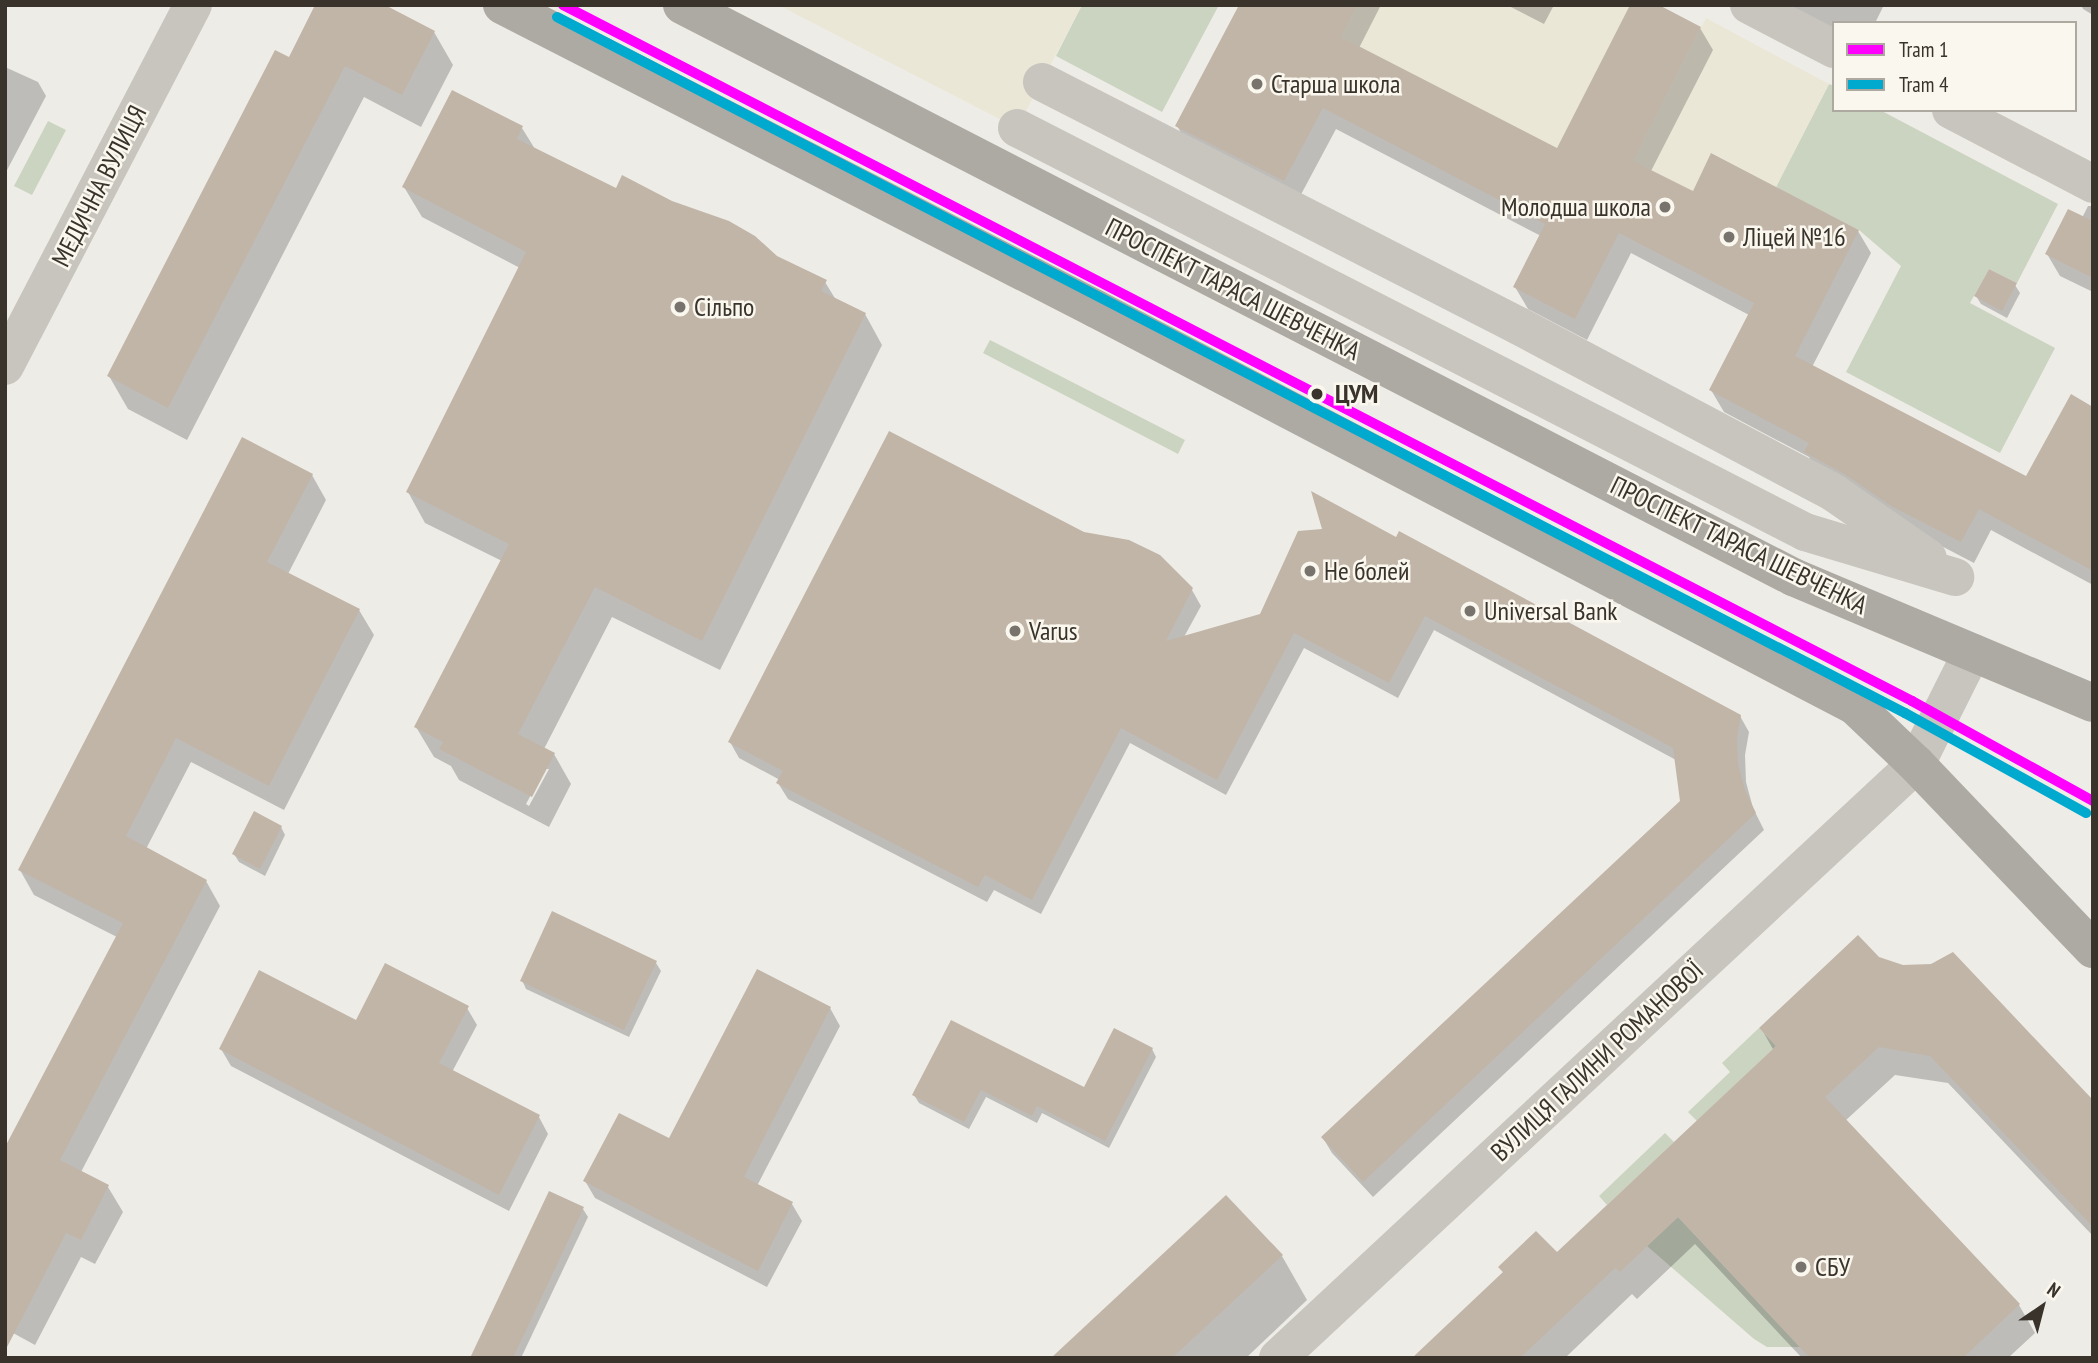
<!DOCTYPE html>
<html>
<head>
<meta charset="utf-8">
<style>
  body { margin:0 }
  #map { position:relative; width:2098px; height:1363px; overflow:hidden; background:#eeece6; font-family:"PT Sans Narrow",sans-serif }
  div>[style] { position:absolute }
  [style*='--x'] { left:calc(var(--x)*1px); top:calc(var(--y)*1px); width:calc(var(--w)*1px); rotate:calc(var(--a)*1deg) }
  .green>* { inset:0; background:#cbd4c1 }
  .plaza>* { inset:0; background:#ebe7d7 }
  .shadow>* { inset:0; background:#0003 }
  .building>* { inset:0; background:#c1b5a8 }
  .minor>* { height:38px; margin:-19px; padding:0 19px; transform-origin:19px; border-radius:19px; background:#c8c5be }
  .major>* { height:38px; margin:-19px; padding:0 19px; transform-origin:19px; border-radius:19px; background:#ada9a3 }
  .tram-1>* { height:10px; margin:-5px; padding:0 5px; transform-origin:5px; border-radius:5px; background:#f0f }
  .tram-2>* { height:10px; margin:-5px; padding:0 5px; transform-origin:5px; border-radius:5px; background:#00a9ce }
  .dots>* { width:19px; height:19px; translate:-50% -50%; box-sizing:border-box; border:4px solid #faf7ee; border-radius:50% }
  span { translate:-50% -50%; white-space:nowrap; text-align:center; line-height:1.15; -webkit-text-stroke:5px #faf7ee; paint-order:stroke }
  .poi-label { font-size:26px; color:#39332c }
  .left { translate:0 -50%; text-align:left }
  .right { translate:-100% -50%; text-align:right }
  .street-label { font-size:26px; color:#39332c }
  .stop-label { font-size:26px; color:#39332c; font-weight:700 }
  .frame { position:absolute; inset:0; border:7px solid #39332c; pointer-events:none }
  .legend { position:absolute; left:1832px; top:21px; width:245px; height:91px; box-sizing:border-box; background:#faf7ee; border:2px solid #ada9a0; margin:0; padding:9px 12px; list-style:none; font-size:21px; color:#39332c }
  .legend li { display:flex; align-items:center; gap:14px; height:35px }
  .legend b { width:35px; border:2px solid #ada9a0 }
  .north { position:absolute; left:2007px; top:1272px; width:70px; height:70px; -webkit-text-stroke:5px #faf7ee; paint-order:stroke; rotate:35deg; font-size:19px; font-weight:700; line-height:28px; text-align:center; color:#39332c }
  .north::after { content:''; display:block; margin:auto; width:24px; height:32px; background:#39332c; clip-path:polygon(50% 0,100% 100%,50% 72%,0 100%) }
</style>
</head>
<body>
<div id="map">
  <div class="green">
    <i style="clip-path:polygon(1082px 5px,1219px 5px,1162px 112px,1056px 56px)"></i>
    <i style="clip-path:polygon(1829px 84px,1834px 86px,1834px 110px,1880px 110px,2058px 204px,2017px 283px,1989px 269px,1970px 303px,2055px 348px,2000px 453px,1846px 372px,1901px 266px,1859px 230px,1776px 187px)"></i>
    <i style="clip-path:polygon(48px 121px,66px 130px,32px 195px,14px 186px)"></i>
    <i style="clip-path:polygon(990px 340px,1185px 440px,1178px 454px,983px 353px)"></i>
    <i style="clip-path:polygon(1759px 1028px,1776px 1046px,1697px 1121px,1688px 1112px,1730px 1072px,1722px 1063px)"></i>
    <i style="clip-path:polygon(1665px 1133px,1674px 1142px,1607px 1205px,1599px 1196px)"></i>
    <i style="clip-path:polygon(1678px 1217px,1800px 1347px,1767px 1347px,1754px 1339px,1647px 1246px)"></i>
  </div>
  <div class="plaza">
    <i style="clip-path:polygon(778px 5px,1082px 5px,1017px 128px)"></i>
    <i style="clip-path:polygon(1357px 5px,1630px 5px,1557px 148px,1341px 37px)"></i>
    <i style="clip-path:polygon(1706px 18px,1829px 84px,1776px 187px,1712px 153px,1693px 191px,1633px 161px)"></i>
  </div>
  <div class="shadow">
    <i style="clip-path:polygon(1241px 5px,1381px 5px,1359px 48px,1557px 150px,1700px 28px,1713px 50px,1651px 171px,1693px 193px,1858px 231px,1871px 253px,1812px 367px,2027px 479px,2093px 409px,2093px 585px,1991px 530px,1974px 563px,1905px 527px,1819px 474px,1809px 457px,1724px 412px,1711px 390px,1749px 315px,1631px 253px,1587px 340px,1528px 309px,1515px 287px,1541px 236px,1336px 129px,1297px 202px,1190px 148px,1177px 126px)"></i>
    <i style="clip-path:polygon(1507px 5px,1554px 5px,1544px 24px)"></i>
    <i style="clip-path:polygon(1779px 5px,1884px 5px,1875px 23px,1834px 23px,1834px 34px)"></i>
    <i style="clip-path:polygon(2081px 5px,2093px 5px,2093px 15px,2083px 9px)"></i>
    <i style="clip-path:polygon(434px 32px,453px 65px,421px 127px,364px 97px,187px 440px,128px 409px,109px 376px,290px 59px)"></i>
    <i style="clip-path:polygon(5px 67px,38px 82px,46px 96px,5px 174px)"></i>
    <i style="clip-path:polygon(evenodd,522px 128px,535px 149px,616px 190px,825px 282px,836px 300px,865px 314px,882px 345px,720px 670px,612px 617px,544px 749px,554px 754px,571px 784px,549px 827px,459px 780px,451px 766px,434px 757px,416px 727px,502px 561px,425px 523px,408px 492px,520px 268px,422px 217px,404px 187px,522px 128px,545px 769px,549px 769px,529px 806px,526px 804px,545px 769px)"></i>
    <i style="clip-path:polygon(2088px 206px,2093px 206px,2093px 292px,2060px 276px,2047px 254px,2082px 218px)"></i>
    <i style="clip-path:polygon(2015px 285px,2020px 293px,2007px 318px,1981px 304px,1976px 296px)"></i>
    <i style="clip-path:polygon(312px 475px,326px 500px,288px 574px,359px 610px,374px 635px,284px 810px,191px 762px,146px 849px,206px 881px,220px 906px,81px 1172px,108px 1187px,123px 1212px,95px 1264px,81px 1257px,35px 1345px,13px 1333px,117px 937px,34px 895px,20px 870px)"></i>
    <i style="clip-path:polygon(1300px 532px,1740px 716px,1749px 732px,1745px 755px,1746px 782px,1753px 808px,1764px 830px,1373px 1197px,1332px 1153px,1323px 1138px,1682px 802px,1676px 760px,1434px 630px,1398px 698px,1304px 648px,1226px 795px,1130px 743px,1041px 914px,994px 890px,987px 902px,788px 799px,778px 783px,780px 780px,739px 758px,730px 742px,1192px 590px,1201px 606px,1184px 637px,1262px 615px)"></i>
    <i style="clip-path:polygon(281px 827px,285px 835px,265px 876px,239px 862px,234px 854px)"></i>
    <i style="clip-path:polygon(1878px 958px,2093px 1102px,2093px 1236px,1948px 1083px,1895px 1075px,1845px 1121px,2019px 1305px,2035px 1333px,2008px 1358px,1802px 1358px,1695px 1244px,1637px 1299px,1632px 1294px,1565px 1358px,1415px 1358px,1504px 1274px,1500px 1267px,1557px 1255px,1774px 1051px,1761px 1028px)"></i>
    <i style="clip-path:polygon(656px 963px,661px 971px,629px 1037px,526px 989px,522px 980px)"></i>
    <i style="clip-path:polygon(467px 1008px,477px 1025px,452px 1072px,539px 1117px,548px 1134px,509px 1211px,231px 1066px,221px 1049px,357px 1023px)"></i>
    <i style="clip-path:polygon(830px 1008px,840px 1026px,757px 1186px,792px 1204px,802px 1221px,767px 1287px,595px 1198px,585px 1181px,670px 1141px)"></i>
    <i style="clip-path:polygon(952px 1022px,1084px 1089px,1152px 1049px,1156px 1057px,1109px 1148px,1042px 1113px,1037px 1123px,986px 1097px,969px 1129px,919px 1103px,914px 1095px)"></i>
    <i style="clip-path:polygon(583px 1209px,588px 1217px,521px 1358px,472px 1358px)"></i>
    <i style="clip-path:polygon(1282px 1256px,1307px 1300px,1246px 1358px,1054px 1358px)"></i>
  </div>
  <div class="building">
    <i style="clip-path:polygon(315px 5px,385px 5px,435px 31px,402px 95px,345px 66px,168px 408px,107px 376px,275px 50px,289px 57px)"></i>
    <i style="clip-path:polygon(1239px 5px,1357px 5px,1341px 37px,1557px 148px,1630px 5px,1659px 5px,1701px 27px,1633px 161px,1693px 191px,1711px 153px,1859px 230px,1795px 356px,2026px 476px,2071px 394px,2093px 407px,2093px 571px,1979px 509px,1961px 542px,1891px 506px,1846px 475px,1804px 452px,1809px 443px,1709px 390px,1754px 303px,1619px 233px,1575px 319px,1513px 287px,1545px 224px,1323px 108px,1284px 181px,1175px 126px)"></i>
    <i style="clip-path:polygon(452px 90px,523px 126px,517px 139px,616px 188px,622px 175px,672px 201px,729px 221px,755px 236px,777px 256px,827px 280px,821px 291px,866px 313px,702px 641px,595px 587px,518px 734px,555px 753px,532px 797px,439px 749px,443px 742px,414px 727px,509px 544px,406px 492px,526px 252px,402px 187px)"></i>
    <i style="clip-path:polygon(2068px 209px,2093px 221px,2093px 278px,2045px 254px)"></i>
    <i style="clip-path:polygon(1989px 269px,2017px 283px,2002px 311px,1974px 296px)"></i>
    <i style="clip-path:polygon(889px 431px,1084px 532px,1129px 540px,1160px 555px,1193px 588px,1166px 641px,1260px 614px,1298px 531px,1322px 529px,1311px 491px,1396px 537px,1399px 531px,1741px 715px,1737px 738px,1738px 764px,1745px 790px,1756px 813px,1363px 1182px,1321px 1137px,1680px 801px,1673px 748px,1425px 616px,1389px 683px,1294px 633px,1217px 780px,1121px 728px,1032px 900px,985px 875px,978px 887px,776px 783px,783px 771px,728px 742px)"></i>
    <i style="clip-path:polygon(242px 437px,313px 474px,267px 562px,360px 609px,269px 786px,176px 738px,126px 836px,207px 880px,60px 1160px,109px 1185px,81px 1240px,66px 1233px,5px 1351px,5px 1147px,123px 923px,18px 870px)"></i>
    <i style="clip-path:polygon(254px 811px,282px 826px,260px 869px,232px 854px)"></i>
    <i style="clip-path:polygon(552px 911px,657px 961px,624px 1030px,520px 981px)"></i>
    <i style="clip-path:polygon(1858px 935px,1879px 957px,1903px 965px,1931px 964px,1953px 952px,2093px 1100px,2093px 1227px,1930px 1056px,1879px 1047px,1825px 1097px,2020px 1304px,1963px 1358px,1810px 1358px,1678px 1217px,1620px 1272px,1615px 1268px,1520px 1358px,1412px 1358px,1503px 1272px,1498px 1267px,1536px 1231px,1557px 1252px,1776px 1046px,1759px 1028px)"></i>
    <i style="clip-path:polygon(385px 963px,469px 1006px,439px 1063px,540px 1115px,499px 1195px,219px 1049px,259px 970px,356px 1020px)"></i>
    <i style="clip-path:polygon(757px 969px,831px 1007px,744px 1177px,793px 1202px,758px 1271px,583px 1181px,619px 1113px,669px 1138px)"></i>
    <i style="clip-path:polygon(951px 1020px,1084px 1087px,1114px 1028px,1153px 1048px,1105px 1141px,1037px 1106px,1032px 1116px,981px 1090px,964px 1122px,912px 1095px)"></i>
    <i style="clip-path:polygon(549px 1191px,584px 1207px,513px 1358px,470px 1358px)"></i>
    <i style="clip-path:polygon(1226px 1195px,1283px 1255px,1172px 1358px,1051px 1358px)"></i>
  </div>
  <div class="minor">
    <i style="--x:1749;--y:5;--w:96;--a:27.4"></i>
    <i style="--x:1042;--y:82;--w:536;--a:27.09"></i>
    <i style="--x:1519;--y:326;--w:357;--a:27.9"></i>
    <i style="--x:1834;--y:493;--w:114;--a:34.7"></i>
    <i style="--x:1951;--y:110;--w:160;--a:27.5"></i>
    <i style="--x:1017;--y:128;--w:886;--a:27.14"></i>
    <i style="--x:1805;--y:532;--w:157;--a:16.7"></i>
    <i style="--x:5;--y:366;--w:407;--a:-62.5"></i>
    <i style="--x:1278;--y:1358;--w:872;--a:-42.95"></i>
    <i style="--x:1916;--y:764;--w:125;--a:-63.4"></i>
  </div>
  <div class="major">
    <i style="--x:502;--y:5;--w:667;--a:27.1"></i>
    <i style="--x:1096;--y:309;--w:857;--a:27.61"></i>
    <i style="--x:1855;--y:706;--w:84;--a:43.6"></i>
    <i style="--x:1916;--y:764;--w:256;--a:46.3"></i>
    <i style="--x:682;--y:5;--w:1250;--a:27.24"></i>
    <i style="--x:1793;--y:577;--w:325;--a:22.8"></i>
  </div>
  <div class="tram-1">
    <i style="--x:563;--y:5;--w:1518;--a:27.29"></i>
    <i style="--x:1912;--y:701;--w:207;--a:28.9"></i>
  </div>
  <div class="tram-2">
    <i style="--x:557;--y:17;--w:1517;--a:27.31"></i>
    <i style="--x:1905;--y:713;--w:207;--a:28.9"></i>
  </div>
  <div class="dots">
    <i style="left:1257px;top:84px;background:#78746d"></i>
    <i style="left:1665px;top:207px;background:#78746d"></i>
    <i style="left:1729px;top:237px;background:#78746d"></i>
    <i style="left:680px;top:307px;background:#78746d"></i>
    <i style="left:1317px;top:394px;background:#39332c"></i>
    <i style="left:1310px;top:571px;background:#78746d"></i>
    <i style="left:1470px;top:611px;background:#78746d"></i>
    <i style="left:1015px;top:631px;background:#78746d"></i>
    <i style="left:1801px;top:1267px;background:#78746d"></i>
  </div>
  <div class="poi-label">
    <span class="left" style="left:1271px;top:84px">Старша школа</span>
    <span class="right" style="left:1651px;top:207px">Молодша школа</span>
    <span class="left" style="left:1743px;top:237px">Ліцей №16</span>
    <span class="left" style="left:694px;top:307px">Сільпо</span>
    <span class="left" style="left:1324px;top:571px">Не болей</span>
    <span class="left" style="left:1484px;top:611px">Universal Bank</span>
    <span class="left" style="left:1029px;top:631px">Varus</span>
    <span class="left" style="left:1815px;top:1267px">СБУ</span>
  </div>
  <div class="street-label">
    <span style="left:99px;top:186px;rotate:-63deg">МЕДИЧНА ВУЛИЦЯ</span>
    <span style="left:1233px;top:289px;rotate:27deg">ПРОСПЕКТ ТАРАСА ШЕВЧЕНКА</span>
    <span style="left:1739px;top:545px;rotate:26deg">ПРОСПЕКТ ТАРАСА ШЕВЧЕНКА</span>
    <span style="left:1597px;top:1061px;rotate:-43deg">ВУЛИЦЯ ГАЛИНИ РОМАНОВОЇ</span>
  </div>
  <div class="stop-label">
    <span class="left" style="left:1335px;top:394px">ЦУМ</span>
  </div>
  <div class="frame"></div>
  <ul class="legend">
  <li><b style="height:9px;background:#f0f"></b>Tram 1</li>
  <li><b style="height:9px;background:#00a9ce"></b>Tram 4</li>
  </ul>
  <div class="north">N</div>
</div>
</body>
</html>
